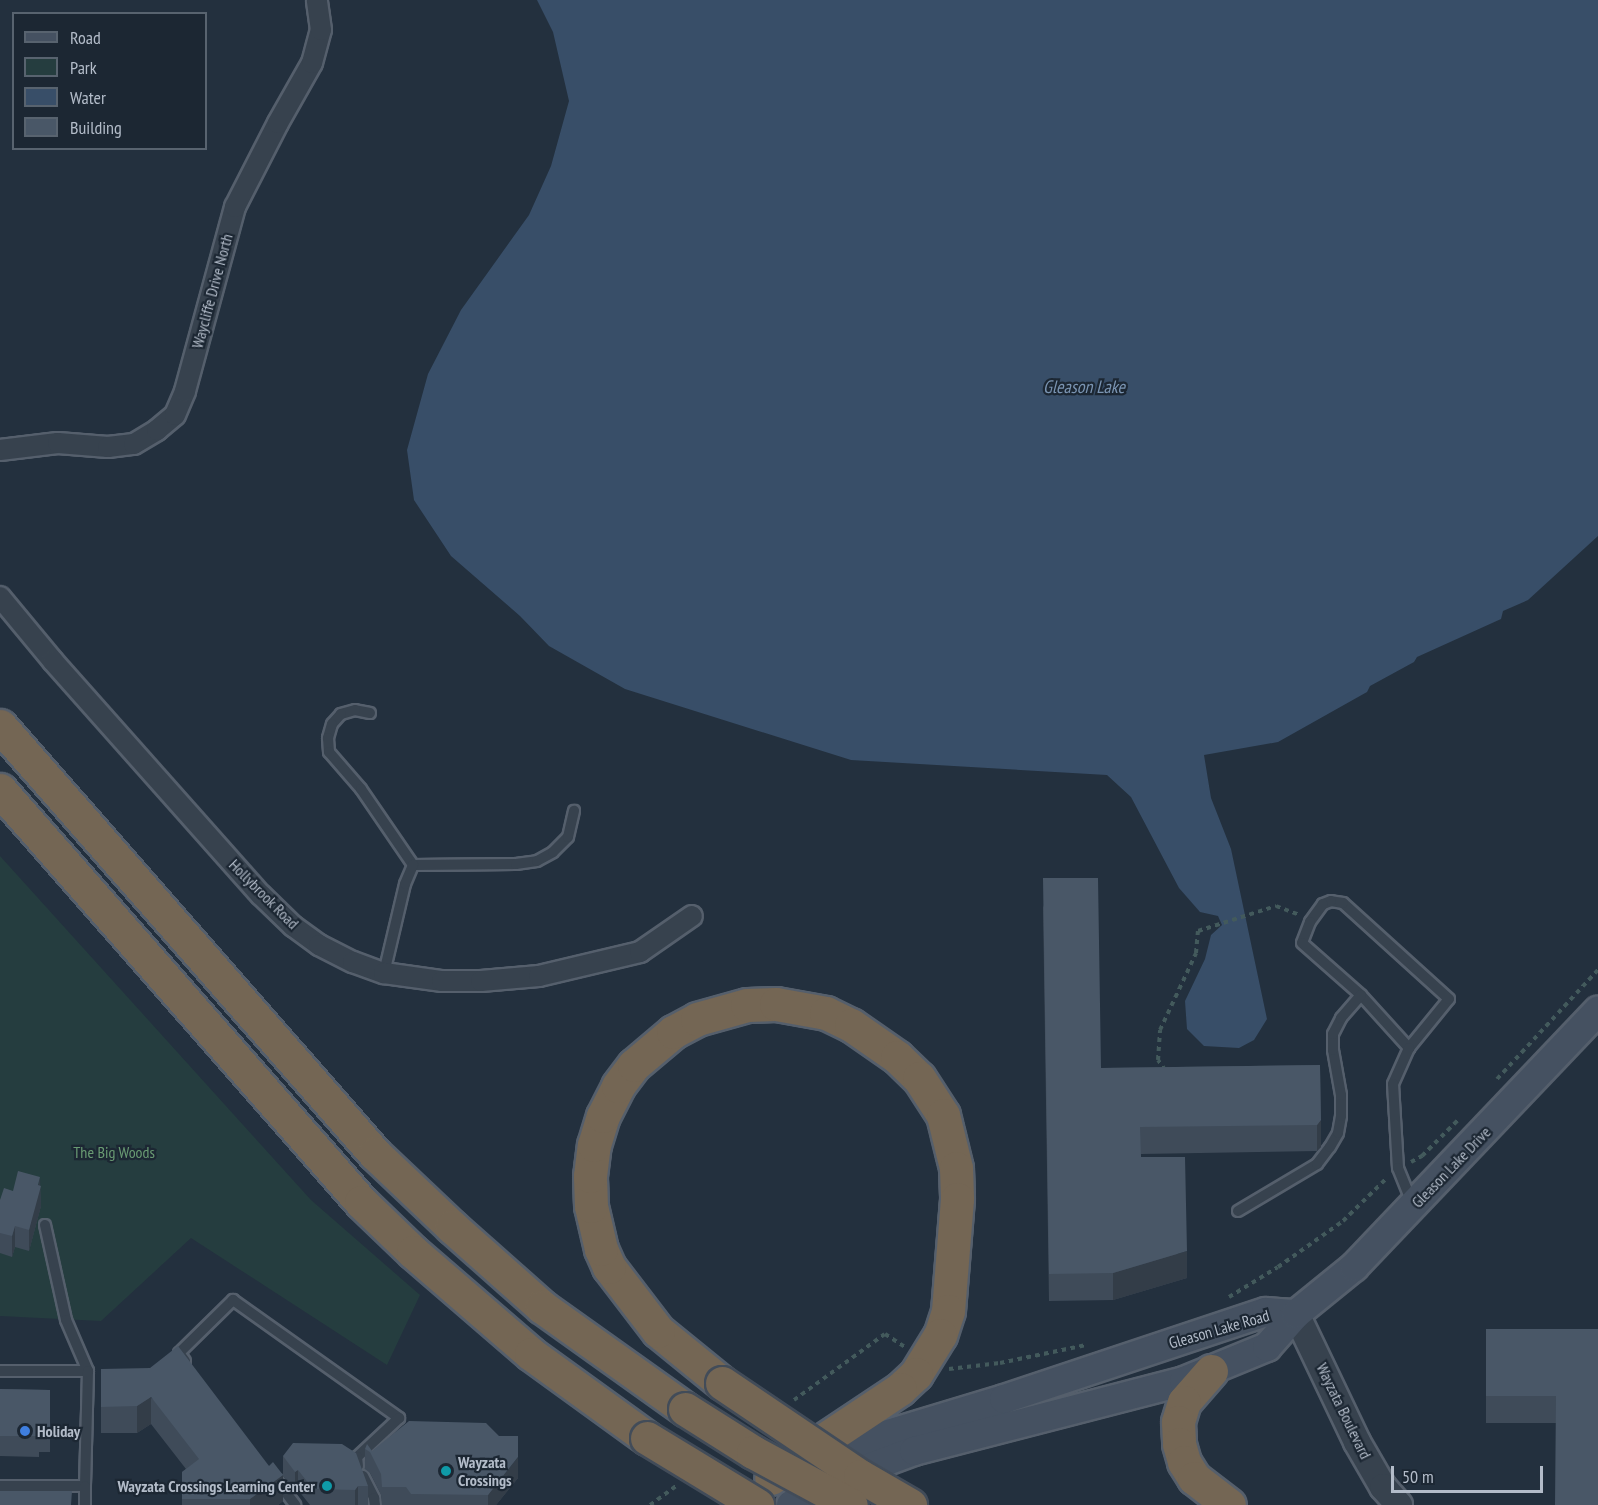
<!DOCTYPE html>
<html>
<head>
<meta charset="utf-8">
<style>
  body { margin:0 }
  #map { position:relative; width:1598px; height:1505px; overflow:hidden; background:#23303e; font-family:"PT Sans Narrow",sans-serif }
  div>[style] { position:absolute }
  [style*='--x'] { left:calc(var(--x)*1px); top:calc(var(--y)*1px); width:calc(var(--w)*1px); rotate:calc(var(--a)*1deg) }
  .green>* { inset:0; background:#253d3f }
  .water>* { inset:0; background:#384e68 }
  .path>* { height:4px; margin-top:-2px; transform-origin:0; background:repeating-linear-gradient(90deg,#435a5c 0 4.5px,transparent 0 9px) }
  .roads { filter:drop-shadow(2px 0 #555f6c) drop-shadow(-2px 0 #555f6c) drop-shadow(0 2px #555f6c) drop-shadow(0 -2px #555f6c) }
  .service>* { height:10px; margin:-5px; padding:0 5px; transform-origin:5px; border-radius:5px; background:#37424e }
  .minor>* { height:20px; margin:-10px; padding:0 10px; transform-origin:10px; border-radius:10px; background:#37424e }
  .tertiary>* { height:26px; margin:-13px; padding:0 13px; transform-origin:13px; border-radius:13px; background:#37424e }
  .secondary>* { height:28px; margin:-14px; padding:0 14px; transform-origin:14px; border-radius:14px; background:#455161 }
  .motorway>* { height:33px; margin:-16.5px; padding:0 16.5px; transform-origin:16.5px; border-radius:16.5px; background:#746654 }
  .bridges { filter:drop-shadow(2px 0 #424c59) drop-shadow(-2px 0 #424c59) drop-shadow(0 2px #424c59) drop-shadow(0 -2px #424c59) }
  .motorway-bridge>* { height:33px; margin:-16.5px; padding:0 16.5px; transform-origin:16.5px; border-radius:16.5px; background:#746654 }
  .wall>* { inset:0; background:#3f4b59 }
  .shaded-wall>* { inset:0; background:#333d48 }
  .building>* { inset:0; background:#495767 }
  .dots>* { width:16px; height:16px; translate:-50% -50%; box-sizing:border-box; border:3px solid #1c2733; border-radius:50% }
  span { translate:-50% -50%; white-space:nowrap; text-align:center; line-height:1.15; -webkit-text-stroke:4.5px #1c2733; paint-order:stroke }
  .street-label { font-size:16px; color:#b3bcc9 }
  .park-label { font-size:16px; color:#699b73 }
  .poi-label { font-size:16px; color:#b3bcc9; font-weight:700 }
  .left { translate:0 -50%; text-align:left }
  .right { translate:-100% -50%; text-align:right }
  .water-label { font-size:18px; color:#7a94b2; font-style:italic }
  .legend { position:absolute; left:12px; top:12px; width:195px; height:138px; box-sizing:border-box; background:#1c2733; border:2px solid #58636f; margin:0; padding:8px 10px; list-style:none; font-size:18px; color:#b3bcc9 }
  .legend li { display:flex; align-items:center; gap:12px; height:30px }
  .legend b { width:30px; border:2px solid #58636f }
  .scale { position:absolute; left:1391px; top:1466px; width:152px; height:27px; box-sizing:border-box; border:3px solid #b3bcc9; border-top:0; padding-left:8px; font-size:18px; line-height:21px; white-space:nowrap; color:#b3bcc9; -webkit-text-stroke:4px #1c2733; paint-order:stroke }
</style>
</head>
<body>
<div id="map">
  <div class="green">
    <i style="clip-path:polygon(0 856px,311px 1200px,420px 1295px,387px 1365px,191px 1238px,101px 1321px,0 1316px)"></i>
  </div>
  <div class="water">
    <i style="clip-path:polygon(537px 0,1598px 0,1598px 536px,1528px 600px,1503px 611px,1501px 619px,1417px 657px,1414px 662px,1370px 686px,1367px 692px,1278px 742px,1204px 755px,1211px 798px,1231px 849px,1267px 1019px,1254px 1040px,1239px 1048px,1204px 1046px,1187px 1029px,1185px 1001px,1205px 959px,1211px 935px,1222px 925px,1218px 916px,1200px 912px,1179px 888px,1131px 797px,1107px 775px,851px 760px,625px 689px,549px 646px,520px 616px,451px 556px,414px 500px,407px 450px,428px 374px,461px 310px,529px 215px,551px 166px,569px 101px,553px 32px)"></i>
  </div>
  <div class="path">
    <i style="--x:1165;--y:1070;--w:12;--a:-125"></i>
    <i style="--x:1158;--y:1060;--w:30;--a:-86"></i>
    <i style="--x:1160;--y:1030;--w:85;--a:-64.9"></i>
    <i style="--x:1196;--y:953;--w:22;--a:-85"></i>
    <i style="--x:1198;--y:931;--w:82;--a:-17.8"></i>
    <i style="--x:1276;--y:906;--w:25;--a:21"></i>
    <i style="--x:1497;--y:1079;--w:149;--a:-47.2"></i>
    <i style="--x:1411;--y:1162;--w:13;--a:-29"></i>
    <i style="--x:1422;--y:1156;--w:52;--a:-45"></i>
    <i style="--x:1229;--y:1297;--w:57;--a:-31.5"></i>
    <i style="--x:1278;--y:1267;--w:80;--a:-35.3"></i>
    <i style="--x:1343;--y:1221;--w:63;--a:-44.4"></i>
    <i style="--x:949;--y:1369;--w:51;--a:-6.7"></i>
    <i style="--x:1000;--y:1363;--w:88;--a:-11.8"></i>
    <i style="--x:794;--y:1400;--w:112;--a:-36"></i>
    <i style="--x:885;--y:1334;--w:24;--a:33"></i>
    <i style="--x:650;--y:1505;--w:32;--a:-36"></i>
  </div>
  <div class="roads">
    <div class="service">
      <i style="--x:370;--y:713;--w:15;--a:-169"></i>
      <i style="--x:355;--y:710;--w:15;--a:164"></i>
      <i style="--x:341;--y:714;--w:13;--a:132"></i>
      <i style="--x:332;--y:724;--w:15;--a:106"></i>
      <i style="--x:328;--y:738;--w:14;--a:86"></i>
      <i style="--x:329;--y:752;--w:49;--a:49.1"></i>
      <i style="--x:361;--y:789;--w:92;--a:55.6"></i>
      <i style="--x:413;--y:865;--w:103;--a:-0.6"></i>
      <i style="--x:516;--y:864;--w:21;--a:-8"></i>
      <i style="--x:537;--y:861;--w:18;--a:-29"></i>
      <i style="--x:553;--y:852;--w:21;--a:-45"></i>
      <i style="--x:568;--y:837;--w:27;--a:-77"></i>
      <i style="--x:384;--y:973;--w:91;--a:-76.7"></i>
      <i style="--x:405;--y:884;--w:21;--a:-67"></i>
      <i style="--x:1409;--y:1048;--w:63;--a:-50.8"></i>
      <i style="--x:1449;--y:999;--w:143;--a:-137.8"></i>
      <i style="--x:1343;--y:903;--w:12;--a:-171"></i>
      <i style="--x:1331;--y:901;--w:9;--a:159"></i>
      <i style="--x:1323;--y:904;--w:22;--a:126"></i>
      <i style="--x:1310;--y:922;--w:22;--a:111"></i>
      <i style="--x:1302;--y:943;--w:79;--a:41.4"></i>
      <i style="--x:1361;--y:995;--w:72;--a:47.8"></i>
      <i style="--x:1409;--y:1048;--w:39;--a:114"></i>
      <i style="--x:1393;--y:1084;--w:84;--a:86.6"></i>
      <i style="--x:1398;--y:1168;--w:38;--a:68"></i>
      <i style="--x:1238;--y:1211;--w:92;--a:-30.7"></i>
      <i style="--x:1317;--y:1164;--w:21;--a:-53"></i>
      <i style="--x:1330;--y:1147;--w:16;--a:-60"></i>
      <i style="--x:1338;--y:1133;--w:17;--a:-80"></i>
      <i style="--x:1341;--y:1116;--w:21;--a:-90"></i>
      <i style="--x:1341;--y:1095;--w:46;--a:-100.1"></i>
      <i style="--x:1333;--y:1050;--w:16;--a:-90"></i>
      <i style="--x:1333;--y:1034;--w:18;--a:-63"></i>
      <i style="--x:1341;--y:1018;--w:30;--a:-49"></i>
      <i style="--x:45;--y:1225;--w:97;--a:77.5"></i>
      <i style="--x:66;--y:1320;--w:56;--a:66.7"></i>
      <i style="--x:185;--y:1361;--w:10;--a:-127"></i>
      <i style="--x:179;--y:1353;--w:76;--a:-44.5"></i>
      <i style="--x:233;--y:1300;--w:204;--a:35.4"></i>
      <i style="--x:399;--y:1418;--w:57;--a:137.1"></i>
      <i style="--x:357;--y:1457;--w:9;--a:84"></i>
      <i style="--x:0;--y:1371;--w:88;--a:0"></i>
      <i style="--x:88;--y:1371;--w:115;--a:91.5"></i>
      <i style="--x:363;--y:1476;--w:25;--a:63"></i>
      <i style="--x:374;--y:1498;--w:7;--a:82"></i>
      <i style="--x:275;--y:1478;--w:34;--a:53"></i>
      <i style="--x:0;--y:1486;--w:85;--a:0"></i>
      <i style="--x:85;--y:1486;--w:19;--a:90"></i>
    </div>
    <div class="minor">
      <i style="--x:0;--y:450;--w:58;--a:-6.9"></i>
      <i style="--x:58;--y:443;--w:50;--a:4.6"></i>
      <i style="--x:108;--y:447;--w:26;--a:-7"></i>
      <i style="--x:134;--y:444;--w:27;--a:-31"></i>
      <i style="--x:157;--y:430;--w:23;--a:-40"></i>
      <i style="--x:175;--y:415;--w:26;--a:-67"></i>
      <i style="--x:185;--y:391;--w:191;--a:-74.8"></i>
      <i style="--x:235;--y:207;--w:94;--a:-62.9"></i>
      <i style="--x:278;--y:123;--w:69;--a:-60.5"></i>
      <i style="--x:312;--y:63;--w:34;--a:-75"></i>
      <i style="--x:321;--y:30;--w:30;--a:-98"></i>
      <i style="--x:0;--y:597;--w:83;--a:50.4"></i>
      <i style="--x:53;--y:661;--w:313;--a:48.4"></i>
      <i style="--x:261;--y:895;--w:45;--a:44.1"></i>
      <i style="--x:293;--y:926;--w:32;--a:36"></i>
      <i style="--x:319;--y:945;--w:38;--a:27"></i>
      <i style="--x:353;--y:962;--w:33;--a:20"></i>
      <i style="--x:384;--y:973;--w:59;--a:7.9"></i>
      <i style="--x:442;--y:981;--w:39;--a:0"></i>
      <i style="--x:481;--y:981;--w:58;--a:-4.9"></i>
      <i style="--x:539;--y:976;--w:104;--a:-13.4"></i>
      <i style="--x:640;--y:952;--w:63;--a:-34.7"></i>
    </div>
    <div class="tertiary">
      <i style="--x:1296;--y:1314;--w:142;--a:64.5"></i>
      <i style="--x:1357;--y:1442;--w:52;--a:60"></i>
      <i style="--x:1383;--y:1487;--w:24;--a:48"></i>
    </div>
    <div class="secondary">
      <i style="--x:812;--y:1462;--w:54;--a:-21.8"></i>
      <i style="--x:862;--y:1442;--w:148;--a:-16.8"></i>
      <i style="--x:1004;--y:1399;--w:276;--a:-18.4"></i>
      <i style="--x:1266;--y:1312;--w:30;--a:4"></i>
      <i style="--x:791;--y:1505;--w:60;--a:-27.8"></i>
      <i style="--x:844;--y:1477;--w:75;--a:-20.4"></i>
      <i style="--x:914;--y:1451;--w:279;--a:-14.5"></i>
      <i style="--x:1184;--y:1381;--w:90;--a:-22.3"></i>
      <i style="--x:1267;--y:1347;--w:44;--a:-48.7"></i>
      <i style="--x:1296;--y:1314;--w:75;--a:-39"></i>
      <i style="--x:1354;--y:1267;--w:354;--a:-46.4"></i>
    </div>
    <div class="motorway">
      <i style="--x:0;--y:726;--w:569;--a:48.78"></i>
      <i style="--x:375;--y:1154;--w:106;--a:43.5"></i>
      <i style="--x:452;--y:1227;--w:120;--a:41.6"></i>
      <i style="--x:542;--y:1307;--w:176;--a:35.5"></i>
      <i style="--x:0;--y:790;--w:548;--a:48.77"></i>
      <i style="--x:361;--y:1202;--w:72;--a:43.9"></i>
      <i style="--x:413;--y:1252;--w:156;--a:40.8"></i>
      <i style="--x:531;--y:1354;--w:143;--a:35.9"></i>
      <i style="--x:1211;--y:1371;--w:41;--a:131.1"></i>
      <i style="--x:1184;--y:1402;--w:21;--a:107"></i>
      <i style="--x:1178;--y:1422;--w:22;--a:87"></i>
      <i style="--x:1179;--y:1444;--w:19;--a:74"></i>
      <i style="--x:1184;--y:1462;--w:19;--a:58"></i>
      <i style="--x:1194;--y:1478;--w:44;--a:37.6"></i>
      <i style="--x:722;--y:1383;--w:82;--a:-140.9"></i>
      <i style="--x:658;--y:1331;--w:81;--a:-127.4"></i>
      <i style="--x:609;--y:1267;--w:20;--a:-114"></i>
      <i style="--x:601;--y:1249;--w:44;--a:-103.1"></i>
      <i style="--x:591;--y:1206;--w:30;--a:-92"></i>
      <i style="--x:590;--y:1176;--w:31;--a:-83"></i>
      <i style="--x:594;--y:1145;--w:30;--a:-73"></i>
      <i style="--x:603;--y:1116;--w:34;--a:-63"></i>
      <i style="--x:618;--y:1086;--w:26;--a:-53"></i>
      <i style="--x:634;--y:1065;--w:51;--a:-40.2"></i>
      <i style="--x:673;--y:1032;--w:27;--a:-28"></i>
      <i style="--x:697;--y:1019;--w:52;--a:-15.6"></i>
      <i style="--x:747;--y:1005;--w:29;--a:-2"></i>
      <i style="--x:776;--y:1004;--w:51;--a:10.2"></i>
      <i style="--x:826;--y:1013;--w:28;--a:26"></i>
      <i style="--x:851;--y:1025;--w:56;--a:34.8"></i>
      <i style="--x:897;--y:1057;--w:30;--a:44"></i>
      <i style="--x:919;--y:1078;--w:44;--a:57"></i>
      <i style="--x:943;--y:1115;--w:55;--a:76.2"></i>
      <i style="--x:956;--y:1168;--w:31;--a:88"></i>
      <i style="--x:957;--y:1199;--w:112;--a:94.6"></i>
      <i style="--x:948;--y:1311;--w:25;--a:108"></i>
      <i style="--x:940;--y:1335;--w:46;--a:121.6"></i>
      <i style="--x:916;--y:1374;--w:22;--a:137"></i>
      <i style="--x:900;--y:1389;--w:115;--a:146.3"></i>
      <i style="--x:804;--y:1453;--w:41;--a:142.9"></i>
    </div>
  </div>
  <div class="bridges">
    <div class="motorway-bridge">
      <i style="--x:722;--y:1383;--w:166;--a:34"></i>
      <i style="--x:860;--y:1476;--w:58;--a:30.1"></i>
      <i style="--x:685;--y:1409;--w:80;--a:32.3"></i>
      <i style="--x:753;--y:1452;--w:111;--a:28.4"></i>
      <i style="--x:647;--y:1438;--w:129;--a:31.3"></i>
    </div>
  </div>
  <div class="wall">
    <i style="clip-path:polygon(1043px 905px,1101px 1068px,1320px 1065px,1321px 1147px,1317px 1151px,1141px 1154px,1141px 1157px,1187px 1278px,1113px 1300px,1049px 1301px)"></i>
    <i style="clip-path:polygon(40px 1185px,41px 1206px,29px 1251px,15px 1247px,12px 1257px,0 1253px,0 1200px,13px 1191px)"></i>
    <i style="clip-path:polygon(1486px 1329px,1598px 1329px,1556px 1423px,1486px 1423px)"></i>
    <i style="clip-path:polygon(101px 1369px,269px 1466px,283px 1474px,283px 1456px,368px 1486px,368px 1505px,310px 1505px,298px 1490px,295px 1492px,283px 1476px,283px 1501px,278px 1505px,182px 1505px,182px 1472px,186px 1469px,151px 1424px,137px 1433px,101px 1433px)"></i>
    <i style="clip-path:polygon(0 1389px,50px 1390px,50px 1452px,39px 1452px,39px 1457px,0 1456px)"></i>
    <i style="clip-path:polygon(365px 1449px,372px 1451px,518px 1478px,496px 1505px,382px 1505px,381px 1495px,370px 1473px,365px 1469px)"></i>
  </div>
  <div class="shaded-wall">
    <i style="clip-path:polygon(1321px 1120px,1321px 1147px,1317px 1151px,1317px 1125px)"></i>
    <i style="clip-path:polygon(40px 1177px,41px 1206px,29px 1251px,29px 1230px)"></i>
    <i style="clip-path:polygon(15px 1226px,15px 1247px,12px 1257px,12px 1236px)"></i>
    <i style="clip-path:polygon(1187px 1251px,1187px 1278px,1113px 1300px,1113px 1273px)"></i>
    <i style="clip-path:polygon(151px 1397px,151px 1424px,137px 1433px,137px 1406px)"></i>
    <i style="clip-path:polygon(518px 1457px,518px 1478px,496px 1505px,488px 1505px,488px 1495px)"></i>
    <i style="clip-path:polygon(298px 1470px,298px 1490px,295px 1492px,295px 1472px)"></i>
    <i style="clip-path:polygon(283px 1475px,283px 1501px,278px 1505px,250px 1505px,250px 1499px)"></i>
    <i style="clip-path:polygon(358px 1486px,358px 1505px,355px 1505px,355px 1490px)"></i>
  </div>
  <div class="building">
    <i style="clip-path:polygon(1043px 878px,1098px 878px,1101px 1068px,1320px 1065px,1321px 1120px,1317px 1125px,1140px 1127px,1141px 1157px,1185px 1157px,1187px 1251px,1113px 1273px,1049px 1274px)"></i>
    <i style="clip-path:polygon(18px 1171px,40px 1177px,38px 1185px,41px 1186px,29px 1230px,15px 1226px,12px 1236px,0 1233px,0 1200px,4px 1188px,13px 1191px)"></i>
    <i style="clip-path:polygon(1486px 1329px,1598px 1329px,1598px 1505px,1555px 1505px,1556px 1396px,1486px 1396px)"></i>
    <i style="clip-path:polygon(178px 1346px,269px 1466px,273px 1462px,283px 1475px,250px 1499px,182px 1499px,182px 1472px,199px 1459px,151px 1397px,137px 1406px,101px 1407px,101px 1369px,150px 1368px)"></i>
    <i style="clip-path:polygon(0 1389px,50px 1390px,50px 1432px,39px 1432px,39px 1436px,0 1436px)"></i>
    <i style="clip-path:polygon(409px 1421px,486px 1423px,499px 1436px,518px 1436px,518px 1457px,488px 1495px,411px 1494px,406px 1487px,382px 1487px,381px 1474px,370px 1452px,365px 1449px,367px 1444px,372px 1451px)"></i>
    <i style="clip-path:polygon(293px 1443px,342px 1444px,356px 1453px,368px 1486px,358px 1486px,355px 1490px,313px 1489px,298px 1470px,295px 1472px,283px 1456px)"></i>
    <i style="clip-path:polygon(0 1491px,72px 1491px,71px 1505px,0 1505px)"></i>
  </div>
  <div class="dots">
    <i style="left:25px;top:1431px;background:#3f7fe0"></i>
    <i style="left:446px;top:1471px;background:#0f9aa8"></i>
    <i style="left:327px;top:1486px;background:#0f9aa8"></i>
  </div>
  <div class="street-label">
    <span style="left:212px;top:291px;rotate:-75deg">Waycliffe Drive North</span>
    <span style="left:264px;top:894px;rotate:45deg">Hollybrook Road</span>
    <span style="left:1451px;top:1167px;rotate:-46deg">Gleason Lake Drive</span>
    <span style="left:1219px;top:1329px;rotate:-16deg">Gleason Lake Road</span>
    <span style="left:1344px;top:1411px;rotate:64deg">Wayzata Boulevard</span>
  </div>
  <div class="park-label">
    <span style="left:114px;top:1152px">The Big Woods</span>
  </div>
  <div class="poi-label">
    <span class="left" style="left:37px;top:1431px">Holiday</span>
    <span class="left" style="left:458px;top:1471px">Wayzata<br>Crossings</span>
    <span class="right" style="left:315px;top:1486px">Wayzata Crossings Learning Center</span>
  </div>
  <div class="water-label">
    <span style="left:1084px;top:387px">Gleason Lake</span>
  </div>
  <ul class="legend">
  <li><b style="height:8px;background:#455161"></b>Road</li>
  <li><b style="height:16px;background:#253d3f"></b>Park</li>
  <li><b style="height:16px;background:#384e68"></b>Water</li>
  <li><b style="height:16px;background:#495767"></b>Building</li>
  </ul>
  <div class="scale">50 m</div>
</div>
</body>
</html>
